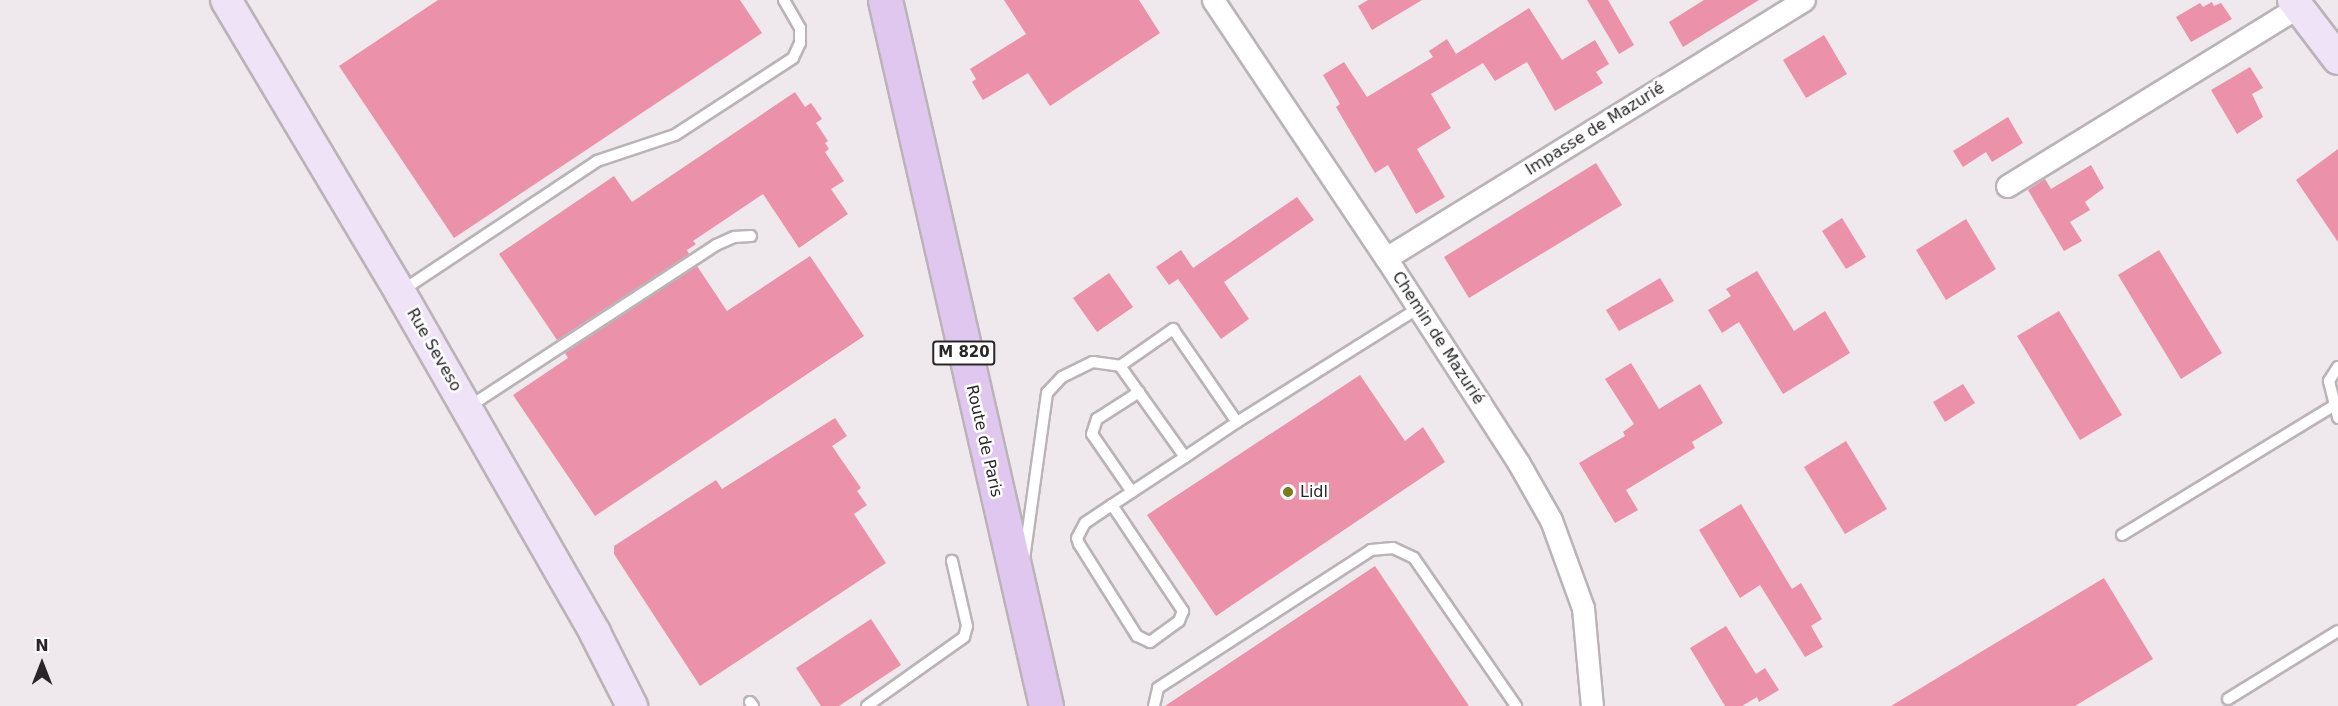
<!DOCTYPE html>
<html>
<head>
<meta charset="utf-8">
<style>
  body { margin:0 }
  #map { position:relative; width:2338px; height:706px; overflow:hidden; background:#efe8ed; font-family:"DejaVu Sans",sans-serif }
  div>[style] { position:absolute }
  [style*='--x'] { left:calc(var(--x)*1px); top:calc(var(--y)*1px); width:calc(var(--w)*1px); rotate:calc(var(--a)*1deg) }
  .building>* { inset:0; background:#eb91a9 }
  .roads { filter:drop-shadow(2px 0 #bab3b7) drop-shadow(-2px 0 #bab3b7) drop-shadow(0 2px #bab3b7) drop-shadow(0 -2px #bab3b7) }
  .lane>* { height:10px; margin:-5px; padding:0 5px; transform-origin:5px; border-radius:5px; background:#fff }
  .street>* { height:21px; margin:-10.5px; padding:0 10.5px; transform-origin:10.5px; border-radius:10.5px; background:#fff }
  .secondary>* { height:30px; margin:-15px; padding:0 15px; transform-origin:15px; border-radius:15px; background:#efe3f8 }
  .primary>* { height:33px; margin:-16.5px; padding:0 16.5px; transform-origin:16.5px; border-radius:16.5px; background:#dfc7f0 }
  .dots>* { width:16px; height:16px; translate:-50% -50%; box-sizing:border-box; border:3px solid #fff; border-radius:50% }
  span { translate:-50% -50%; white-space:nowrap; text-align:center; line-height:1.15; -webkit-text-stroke:5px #fff; paint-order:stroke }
  .shield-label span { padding:2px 4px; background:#fff; border:2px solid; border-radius:4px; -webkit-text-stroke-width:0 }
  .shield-label { font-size:15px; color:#292628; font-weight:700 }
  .street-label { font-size:16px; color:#292628 }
  .poi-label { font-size:16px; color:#292628 }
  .left { translate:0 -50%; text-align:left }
  .north { position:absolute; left:12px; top:634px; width:60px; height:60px; -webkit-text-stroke:4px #fff; paint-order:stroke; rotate:0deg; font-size:16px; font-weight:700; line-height:24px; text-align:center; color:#292628 }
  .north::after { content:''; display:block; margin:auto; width:21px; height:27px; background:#292628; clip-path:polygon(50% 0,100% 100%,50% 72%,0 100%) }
</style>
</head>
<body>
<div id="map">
  <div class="building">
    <i style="clip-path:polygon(438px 0,740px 0,762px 33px,454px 238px,339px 66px)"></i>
    <i style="clip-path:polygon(1004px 0,1139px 0,1160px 33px,1050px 106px,1028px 73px,983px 100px,972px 82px,976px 79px,970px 69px,1026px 34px)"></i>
    <i style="clip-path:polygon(1368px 0,1422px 0,1372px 30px,1358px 6px)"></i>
    <i style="clip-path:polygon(1587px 0,1608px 0,1634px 45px,1619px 54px)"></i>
    <i style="clip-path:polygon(1704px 0,1759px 0,1683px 47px,1669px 22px)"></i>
    <i style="clip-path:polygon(2212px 2px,2214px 6px,2221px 3px,2232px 19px,2191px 42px,2176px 17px,2200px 3px,2203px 7px)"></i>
    <i style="clip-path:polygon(1529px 8px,1562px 60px,1595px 40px,1609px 64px,1596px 72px,1603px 83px,1555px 111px,1527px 62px,1495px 81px,1483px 63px,1431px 94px,1451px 128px,1417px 149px,1445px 197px,1416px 214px,1388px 165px,1375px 173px,1336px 107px,1340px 104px,1323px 75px,1344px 62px,1367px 97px,1433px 57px,1429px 51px,1447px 39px,1456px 54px)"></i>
    <i style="clip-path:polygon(1824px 35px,1847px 74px,1806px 98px,1783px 60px)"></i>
    <i style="clip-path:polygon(2250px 67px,2263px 88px,2252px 94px,2263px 117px,2237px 134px,2211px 90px)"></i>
    <i style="clip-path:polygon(795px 92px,805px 107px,811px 103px,822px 119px,816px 123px,828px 141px,825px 143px,829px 149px,825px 152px,844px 181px,831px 189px,848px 214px,799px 248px,763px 194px,693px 241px,696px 244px,687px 250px,689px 254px,557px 340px,499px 254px,614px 176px,632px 202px)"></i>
    <i style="clip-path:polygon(2008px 117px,2023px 143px,1992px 162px,1986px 152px,1963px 167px,1953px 151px)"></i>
    <i style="clip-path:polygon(2338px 149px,2338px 242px,2296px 180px)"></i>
    <i style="clip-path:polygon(1596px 163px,1622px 205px,1469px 298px,1444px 257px)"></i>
    <i style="clip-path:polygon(2091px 165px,2104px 188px,2085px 202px,2090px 210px,2070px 222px,2082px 241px,2064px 251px,2028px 190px,2045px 179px,2051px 189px)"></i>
    <i style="clip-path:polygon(1297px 197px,1314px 220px,1224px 282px,1249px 319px,1221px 339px,1178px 279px,1169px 285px,1156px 267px,1181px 250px,1193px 268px)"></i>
    <i style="clip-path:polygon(1842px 218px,1866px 257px,1846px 269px,1822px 231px)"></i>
    <i style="clip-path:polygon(1966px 219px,1996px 269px,1946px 300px,1916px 250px)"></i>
    <i style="clip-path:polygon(2159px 250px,2222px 353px,2181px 379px,2118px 275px)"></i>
    <i style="clip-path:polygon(810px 256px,864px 336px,595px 516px,513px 395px,568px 358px,565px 353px,697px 266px,727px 311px)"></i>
    <i style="clip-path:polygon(1757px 271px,1794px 331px,1825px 311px,1850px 353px,1783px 394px,1739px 322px,1722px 333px,1708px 310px,1731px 296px,1726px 289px)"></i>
    <i style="clip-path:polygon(1109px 273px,1133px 307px,1097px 332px,1073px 298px)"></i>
    <i style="clip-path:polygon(1660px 278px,1674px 301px,1619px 331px,1606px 310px)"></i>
    <i style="clip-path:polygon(2059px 311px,2122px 415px,2080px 440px,2017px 336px)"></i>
    <i style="clip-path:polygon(1631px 363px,1659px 409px,1700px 384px,1723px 423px,1692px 442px,1695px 448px,1626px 490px,1638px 510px,1615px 523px,1579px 463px,1625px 436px,1623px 432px,1634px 424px,1605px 379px)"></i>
    <i style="clip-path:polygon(1360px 375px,1405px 441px,1423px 427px,1445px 462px,1216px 616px,1147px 515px)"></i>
    <i style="clip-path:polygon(1963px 384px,1975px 403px,1945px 422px,1933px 402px)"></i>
    <i style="clip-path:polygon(835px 418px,847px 436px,832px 446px,861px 488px,857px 491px,867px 505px,854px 514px,886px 563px,700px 686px,614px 554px,614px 546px,716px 480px,722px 489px)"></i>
    <i style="clip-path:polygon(1846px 441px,1887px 509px,1845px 534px,1804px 467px)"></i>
    <i style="clip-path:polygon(1741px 504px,1792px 589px,1801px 583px,1822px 619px,1811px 626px,1823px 647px,1805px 657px,1760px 585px,1740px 598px,1699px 530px)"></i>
    <i style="clip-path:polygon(1375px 566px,1469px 706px,1165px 706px)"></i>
    <i style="clip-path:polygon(2104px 578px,2153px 659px,2075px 706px,1891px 706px)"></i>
    <i style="clip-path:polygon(871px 619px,901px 665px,839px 706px,821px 706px,796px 668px)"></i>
    <i style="clip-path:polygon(1726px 626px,1756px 674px,1765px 668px,1779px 690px,1759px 702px,1757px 697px,1742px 706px,1725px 706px,1690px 648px)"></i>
  </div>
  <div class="roads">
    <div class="lane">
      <i style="--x:400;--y:292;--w:237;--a:-33.6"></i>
      <i style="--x:597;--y:161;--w:82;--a:-18.4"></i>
      <i style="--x:675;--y:135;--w:141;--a:-33.1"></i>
      <i style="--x:793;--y:58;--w:17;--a:-65"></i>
      <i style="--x:800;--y:43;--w:15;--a:-90"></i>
      <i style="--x:800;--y:28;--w:32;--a:-120"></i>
      <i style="--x:1120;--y:366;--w:65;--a:-34.9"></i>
      <i style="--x:1173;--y:329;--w:113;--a:55.5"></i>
      <i style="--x:2338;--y:367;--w:17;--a:123"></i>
      <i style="--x:2329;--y:381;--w:38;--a:76"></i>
      <i style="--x:467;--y:408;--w:298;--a:-33.2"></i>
      <i style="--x:716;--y:245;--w:20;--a:-24"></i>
      <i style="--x:734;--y:237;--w:17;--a:-3"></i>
      <i style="--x:1132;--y:492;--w:70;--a:-124.6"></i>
      <i style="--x:1092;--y:434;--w:16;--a:-72"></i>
      <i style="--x:1097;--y:419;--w:50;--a:-32.7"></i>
      <i style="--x:1112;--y:505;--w:128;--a:56.2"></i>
      <i style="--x:1183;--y:611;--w:11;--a:112"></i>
      <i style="--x:1179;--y:621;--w:36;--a:144"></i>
      <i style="--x:1150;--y:642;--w:14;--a:-155"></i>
      <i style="--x:1137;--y:636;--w:109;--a:-122.2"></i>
      <i style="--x:1079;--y:544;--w:6;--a:-108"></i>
      <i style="--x:1077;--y:538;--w:17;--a:-62"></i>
      <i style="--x:1085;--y:523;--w:32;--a:-34"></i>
      <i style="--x:1112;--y:505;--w:87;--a:-33.3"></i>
      <i style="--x:1185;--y:457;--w:63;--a:-33.9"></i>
      <i style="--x:1237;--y:422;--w:215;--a:-32.1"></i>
      <i style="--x:2122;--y:535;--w:247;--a:-31.4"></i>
      <i style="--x:1024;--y:559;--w:168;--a:-82.1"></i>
      <i style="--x:1047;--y:393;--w:22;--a:-47"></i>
      <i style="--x:1062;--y:377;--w:34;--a:-26"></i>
      <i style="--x:1093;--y:362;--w:27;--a:8"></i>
      <i style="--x:1120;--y:366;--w:112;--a:54.5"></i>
      <i style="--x:2228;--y:699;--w:129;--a:-31.7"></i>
      <i style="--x:750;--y:702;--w:5;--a:53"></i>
      <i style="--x:867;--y:706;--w:119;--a:-35.4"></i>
      <i style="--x:964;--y:637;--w:11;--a:-75"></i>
      <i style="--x:967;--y:626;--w:67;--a:-103"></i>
      <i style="--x:1154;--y:706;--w:18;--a:-77"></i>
      <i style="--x:1158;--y:688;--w:254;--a:-32.9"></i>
      <i style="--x:1371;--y:550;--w:22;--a:-5"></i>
      <i style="--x:1393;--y:548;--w:23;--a:25"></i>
      <i style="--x:1414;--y:558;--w:180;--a:55.4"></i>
    </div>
    <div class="street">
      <i style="--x:1213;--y:0;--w:311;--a:56.2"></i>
      <i style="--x:1386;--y:258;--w:243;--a:57.1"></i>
      <i style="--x:1518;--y:462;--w:67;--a:60.4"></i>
      <i style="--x:1551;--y:520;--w:94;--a:70"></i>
      <i style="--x:1583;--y:608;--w:98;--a:84.8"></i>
      <i style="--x:2007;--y:186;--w:342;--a:-31.6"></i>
      <i style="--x:1386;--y:258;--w:491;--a:-31.7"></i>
    </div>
    <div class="secondary">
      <i style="--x:226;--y:0;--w:340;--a:59.2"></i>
      <i style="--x:400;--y:292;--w:393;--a:60.2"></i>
      <i style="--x:595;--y:633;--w:82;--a:63.1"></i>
      <i style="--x:2293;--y:0;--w:74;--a:52.7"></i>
    </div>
    <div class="primary">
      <i style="--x:885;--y:0;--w:724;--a:77.15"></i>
    </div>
  </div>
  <div class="dots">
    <i style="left:1288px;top:492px;background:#7c791f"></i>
  </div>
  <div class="shield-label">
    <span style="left:964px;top:353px">M 820</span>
  </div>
  <div class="street-label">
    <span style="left:1595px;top:129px;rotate:-32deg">Impasse de Mazurié</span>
    <span style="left:1438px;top:338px;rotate:57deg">Chemin de Mazurié</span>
    <span style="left:434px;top:350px;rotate:60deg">Rue Seveso</span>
    <span style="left:984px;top:441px;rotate:77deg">Route de Paris</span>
  </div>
  <div class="poi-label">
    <span class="left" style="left:1300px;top:492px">Lidl</span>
  </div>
  <div class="north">N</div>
</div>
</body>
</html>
